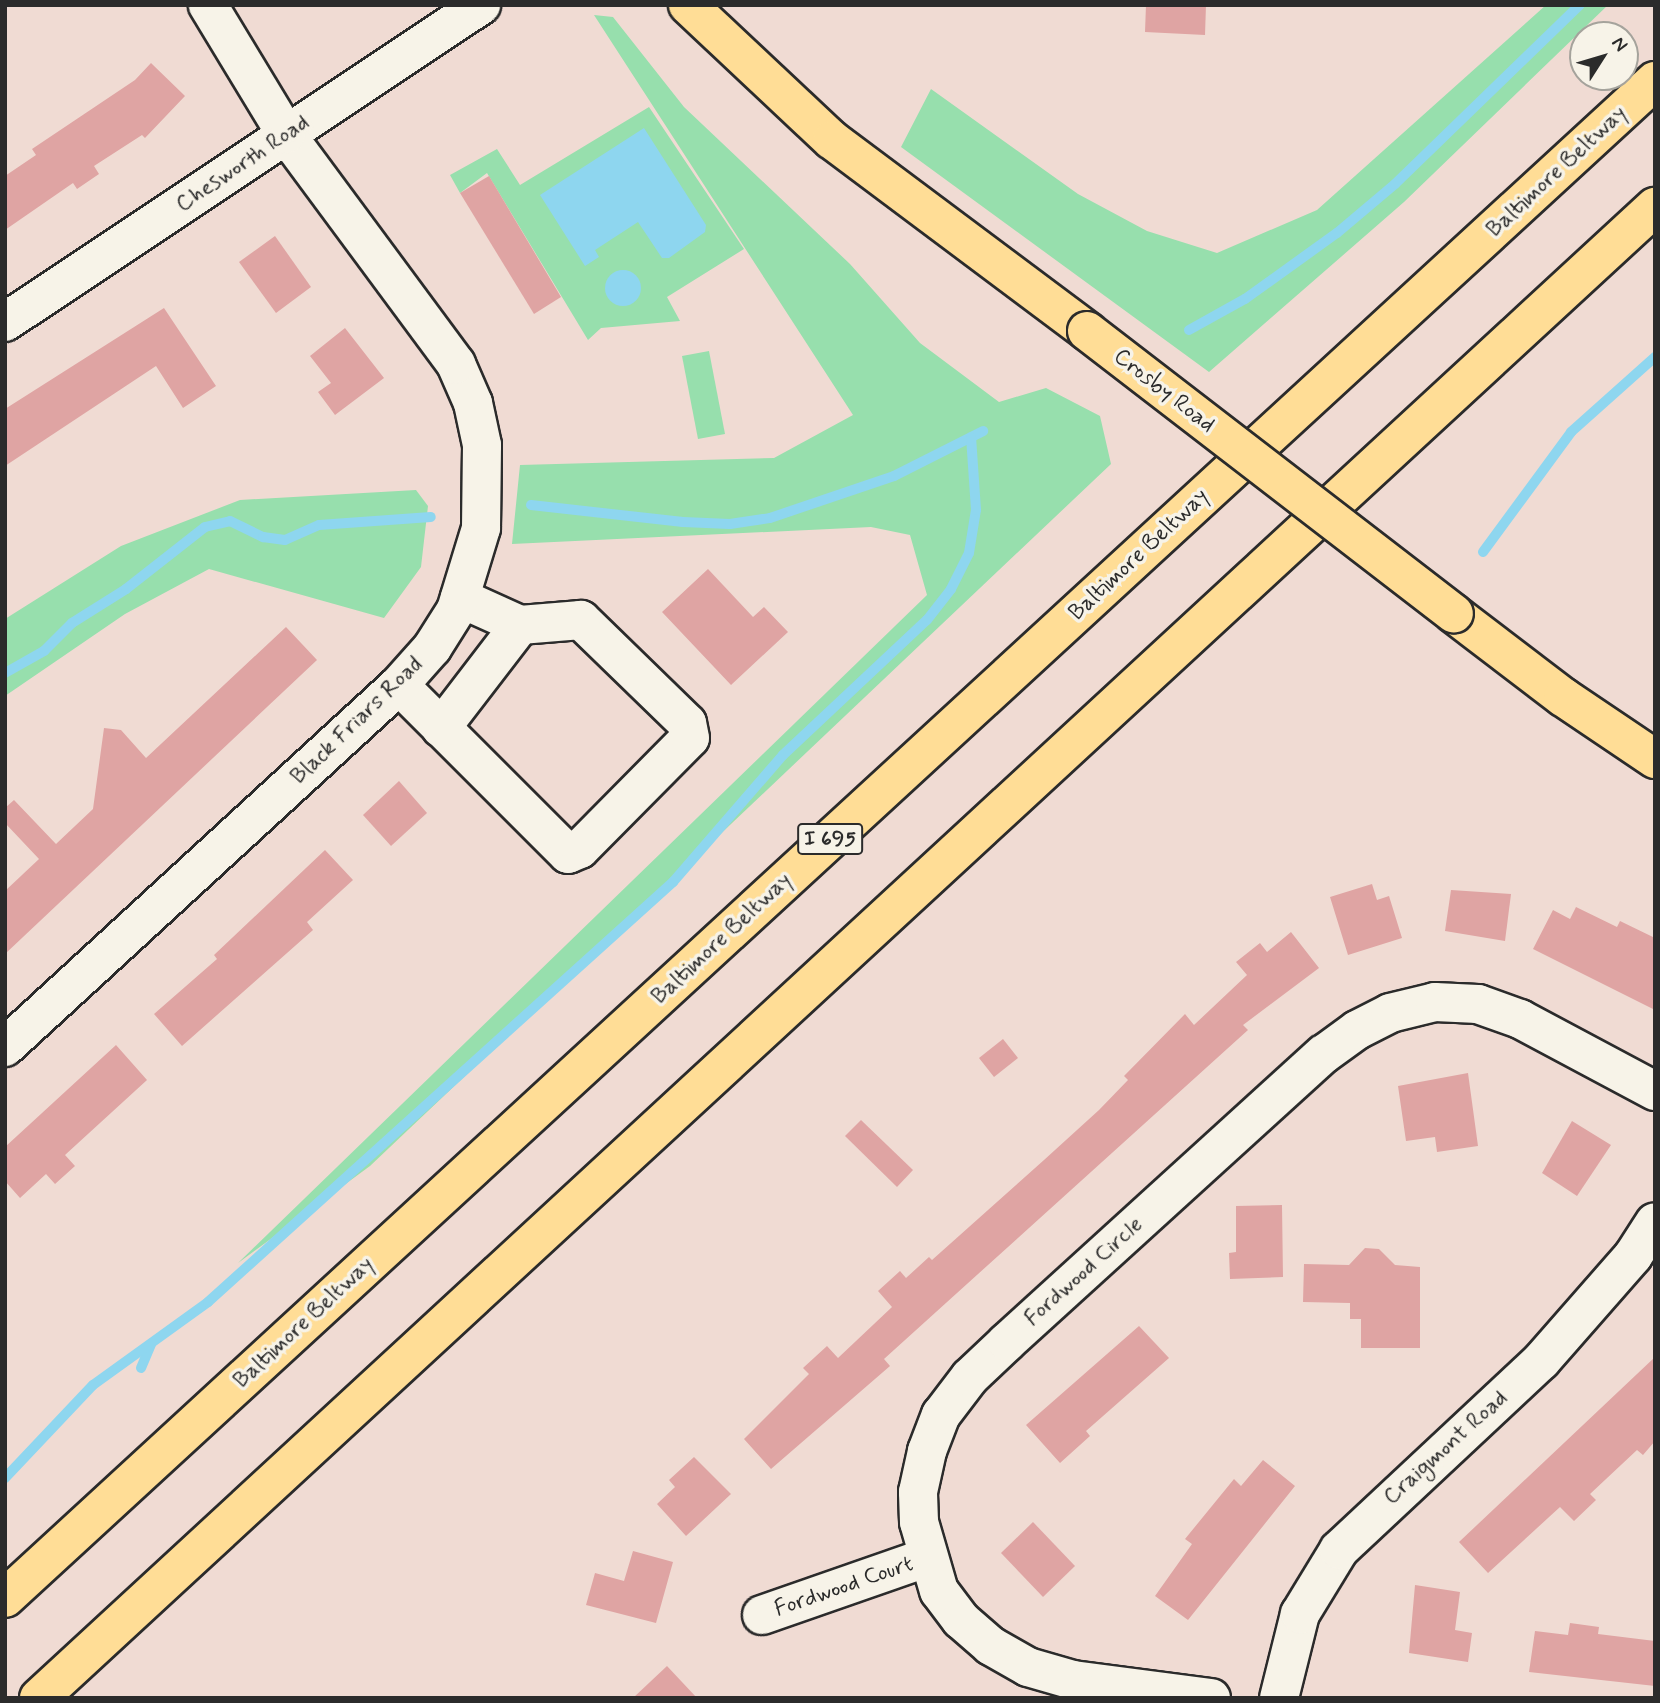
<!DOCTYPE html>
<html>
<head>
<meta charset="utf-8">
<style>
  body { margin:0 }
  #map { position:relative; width:1660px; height:1703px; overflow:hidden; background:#f0dbd3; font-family:Mynerve,sans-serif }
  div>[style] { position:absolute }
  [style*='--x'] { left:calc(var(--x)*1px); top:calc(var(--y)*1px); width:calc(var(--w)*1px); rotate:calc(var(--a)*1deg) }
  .green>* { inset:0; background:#97dfad }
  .water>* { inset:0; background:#8ed6ef }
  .round { border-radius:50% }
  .stream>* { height:10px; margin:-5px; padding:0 5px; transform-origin:5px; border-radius:5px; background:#8ed6ef }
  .building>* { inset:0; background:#dfa4a3 }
  .roads { filter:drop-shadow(2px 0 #2b2b2b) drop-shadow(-2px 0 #2b2b2b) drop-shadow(0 2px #2b2b2b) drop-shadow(0 -2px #2b2b2b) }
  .minor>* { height:38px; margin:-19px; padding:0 19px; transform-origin:19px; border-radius:19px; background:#f7f3e8 }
  .major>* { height:38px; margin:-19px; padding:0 19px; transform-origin:19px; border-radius:19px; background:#ffdd96 }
  .highway>* { height:38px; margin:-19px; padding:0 19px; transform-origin:19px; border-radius:19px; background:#ffdd96 }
  .bridges { filter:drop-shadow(2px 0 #2b2b2b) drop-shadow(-2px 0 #2b2b2b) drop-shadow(0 2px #2b2b2b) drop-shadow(0 -2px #2b2b2b) }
  .major-bridge>* { height:38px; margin:-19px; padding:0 19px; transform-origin:19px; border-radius:19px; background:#ffdd96 }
  span { translate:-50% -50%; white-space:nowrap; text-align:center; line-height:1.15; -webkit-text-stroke:7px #f7f3e8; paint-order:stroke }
  .shield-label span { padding:2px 5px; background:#f7f3e8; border:2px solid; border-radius:5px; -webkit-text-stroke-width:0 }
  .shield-label { font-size:21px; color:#2b2b2b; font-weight:700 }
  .street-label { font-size:23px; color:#2b2b2b }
  .frame { position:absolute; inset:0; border:7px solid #2b2b2b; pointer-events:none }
  .north { position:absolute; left:1569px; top:21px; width:70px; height:70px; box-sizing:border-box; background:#f7f3e8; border:2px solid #a5a39c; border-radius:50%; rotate:53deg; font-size:19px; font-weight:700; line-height:28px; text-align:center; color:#2b2b2b }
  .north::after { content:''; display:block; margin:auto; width:24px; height:32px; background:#2b2b2b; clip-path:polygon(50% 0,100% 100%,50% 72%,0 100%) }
</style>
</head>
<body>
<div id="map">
  <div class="green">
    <i style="clip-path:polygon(1546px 5px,1608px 5px,1404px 202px,1209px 372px,901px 147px,931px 89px,1078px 194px,1147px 231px,1217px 253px,1317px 210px)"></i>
    <i style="clip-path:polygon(594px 15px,613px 17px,684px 107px,850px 264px,920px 343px,999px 402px,1046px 388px,1100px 416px,1111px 464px,370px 1166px,238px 1263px,927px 595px,910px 535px,871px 527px,512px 544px,520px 465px,774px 458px,853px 415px)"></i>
    <i style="clip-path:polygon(649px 107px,744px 249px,667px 297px,680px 321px,601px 328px,588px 340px,487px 173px,460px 193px,450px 175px,497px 149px,520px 185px)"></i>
    <i style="clip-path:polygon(709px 351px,725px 434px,698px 439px,682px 356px)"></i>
    <i style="clip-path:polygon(416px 490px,428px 506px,421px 567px,384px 618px,209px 569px,125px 614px,5px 696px,5px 619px,121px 546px,240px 500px)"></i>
  </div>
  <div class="water">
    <i style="clip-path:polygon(644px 128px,706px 225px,705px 232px,669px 258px,662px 258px,638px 222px,595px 250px,599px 257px,585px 266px,540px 195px)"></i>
    <i class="round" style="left:605px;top:270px;width:36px;height:36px"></i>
  </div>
  <div class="stream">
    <i style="--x:1189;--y:330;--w:64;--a:-29"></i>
    <i style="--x:1245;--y:299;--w:113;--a:-35.7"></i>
    <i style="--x:1337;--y:233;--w:76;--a:-40.2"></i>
    <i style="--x:1395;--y:184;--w:257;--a:-44.1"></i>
    <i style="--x:531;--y:505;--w:153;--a:6.4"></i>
    <i style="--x:683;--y:522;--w:47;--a:2.4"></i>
    <i style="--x:730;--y:524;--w:40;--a:-8.5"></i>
    <i style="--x:770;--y:518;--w:131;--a:-18.7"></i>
    <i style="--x:894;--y:476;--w:100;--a:-26.8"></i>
    <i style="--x:1483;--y:552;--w:149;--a:-53.7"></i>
    <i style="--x:1571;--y:432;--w:113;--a:-41.8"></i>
    <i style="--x:5;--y:673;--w:45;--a:-29.4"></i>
    <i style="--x:44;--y:651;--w:40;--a:-45"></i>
    <i style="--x:72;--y:623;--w:64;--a:-32.2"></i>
    <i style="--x:126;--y:589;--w:100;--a:-38.1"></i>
    <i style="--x:205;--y:527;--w:26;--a:-13"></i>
    <i style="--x:230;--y:521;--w:37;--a:26"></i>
    <i style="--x:263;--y:537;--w:22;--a:8"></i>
    <i style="--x:285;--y:540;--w:37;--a:-24"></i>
    <i style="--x:319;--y:525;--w:112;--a:-4.1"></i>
    <i style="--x:141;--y:1368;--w:26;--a:-67"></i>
    <i style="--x:5;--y:1478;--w:128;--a:-46.6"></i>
    <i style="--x:93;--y:1385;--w:142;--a:-35.8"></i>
    <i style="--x:208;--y:1302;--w:627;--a:-42.09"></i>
    <i style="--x:673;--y:882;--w:168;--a:-49.1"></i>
    <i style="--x:783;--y:755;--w:197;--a:-43.2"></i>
    <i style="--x:927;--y:620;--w:39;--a:-52"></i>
    <i style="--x:951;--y:589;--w:40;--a:-63.4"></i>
    <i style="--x:969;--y:553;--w:44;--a:-80.8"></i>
    <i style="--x:976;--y:510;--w:73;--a:-93.9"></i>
  </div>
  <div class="building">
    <i style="clip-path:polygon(1146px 5px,1206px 5px,1205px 35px,1145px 32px)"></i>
    <i style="clip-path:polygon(151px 63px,185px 96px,145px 138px,142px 135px,94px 166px,99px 174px,77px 189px,73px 183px,5px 230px,5px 176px,36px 155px,32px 149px,135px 80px)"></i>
    <i style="clip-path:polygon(489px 176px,561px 297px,534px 314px,460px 193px)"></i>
    <i style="clip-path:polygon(275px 236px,311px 287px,276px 313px,239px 262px)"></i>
    <i style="clip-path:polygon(164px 308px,216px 386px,183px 408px,156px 366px,5px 466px,5px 409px)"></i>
    <i style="clip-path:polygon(345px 328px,384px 378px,335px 415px,318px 392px,331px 383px,310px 356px)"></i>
    <i style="clip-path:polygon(708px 569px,753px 617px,764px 607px,788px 632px,731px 685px,662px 612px)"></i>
    <i style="clip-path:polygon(286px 627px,317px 660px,5px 954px,5px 891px,39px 859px,5px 823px,5px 808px,14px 800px,56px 844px,93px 809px,104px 728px,121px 730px,146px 758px)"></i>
    <i style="clip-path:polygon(399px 781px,427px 813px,391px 846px,363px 815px)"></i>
    <i style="clip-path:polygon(325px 850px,353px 880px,307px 922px,313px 930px,182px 1046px,154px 1014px,217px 959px,214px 955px)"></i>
    <i style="clip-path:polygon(1372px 884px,1377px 900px,1389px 896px,1402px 938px,1348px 955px,1330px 897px)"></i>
    <i style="clip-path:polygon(1451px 890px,1511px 894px,1505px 941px,1445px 931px)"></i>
    <i style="clip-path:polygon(1576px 907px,1617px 927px,1620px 921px,1655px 938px,1655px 1010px,1533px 949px,1553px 910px,1570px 919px)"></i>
    <i style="clip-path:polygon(1291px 932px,1319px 968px,1243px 1025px,1248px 1030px,884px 1359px,890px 1366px,771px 1469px,744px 1439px,809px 1374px,803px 1368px,827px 1346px,838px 1358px,892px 1307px,878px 1291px,900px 1271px,906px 1278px,929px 1257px,932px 1260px,1044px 1160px,1099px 1110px,1128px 1080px,1124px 1076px,1185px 1014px,1194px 1025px,1247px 975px,1236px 962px,1260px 943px,1267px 952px)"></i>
    <i style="clip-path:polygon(1003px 1039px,1018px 1058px,994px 1077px,979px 1058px)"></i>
    <i style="clip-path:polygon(116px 1045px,147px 1080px,65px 1155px,75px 1166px,55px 1184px,46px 1174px,20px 1198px,5px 1181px,5px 1147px)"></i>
    <i style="clip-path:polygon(1468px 1073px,1478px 1146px,1437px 1152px,1435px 1137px,1406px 1141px,1398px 1086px)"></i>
    <i style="clip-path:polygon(861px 1120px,913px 1170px,897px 1187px,845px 1136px)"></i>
    <i style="clip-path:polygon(1572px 1121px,1611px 1145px,1577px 1196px,1542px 1173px)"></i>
    <i style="clip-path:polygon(1282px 1205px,1283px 1277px,1230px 1279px,1229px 1253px,1236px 1252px,1236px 1206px)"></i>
    <i style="clip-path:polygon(1365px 1248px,1379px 1249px,1395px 1265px,1420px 1267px,1420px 1348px,1361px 1348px,1361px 1319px,1350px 1319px,1350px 1303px,1303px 1302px,1304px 1264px,1349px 1265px)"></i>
    <i style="clip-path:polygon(1139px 1326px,1169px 1358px,1086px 1431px,1090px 1436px,1060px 1463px,1026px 1425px)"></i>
    <i style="clip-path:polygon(1655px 1357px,1655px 1441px,1643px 1455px,1637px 1450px,1590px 1494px,1596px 1500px,1574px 1521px,1560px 1507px,1488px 1573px,1459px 1542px)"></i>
    <i style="clip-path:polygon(694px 1457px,731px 1494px,686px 1536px,657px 1504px,675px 1487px,669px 1480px)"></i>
    <i style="clip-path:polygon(1263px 1460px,1295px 1486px,1188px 1620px,1155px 1596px,1192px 1544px,1185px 1539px,1234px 1479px,1241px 1486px)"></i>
    <i style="clip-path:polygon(1033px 1522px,1075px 1566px,1043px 1597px,1001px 1553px)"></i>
    <i style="clip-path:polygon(633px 1551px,673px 1562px,656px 1623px,586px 1605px,595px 1573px,624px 1581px)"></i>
    <i style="clip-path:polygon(1415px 1585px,1460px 1592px,1455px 1630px,1472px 1633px,1468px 1662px,1409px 1653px)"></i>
    <i style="clip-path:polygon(1570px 1623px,1599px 1627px,1598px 1634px,1655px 1641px,1655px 1686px,1529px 1672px,1535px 1631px,1568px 1635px)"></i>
    <i style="clip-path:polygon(667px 1666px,697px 1698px,633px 1698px)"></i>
  </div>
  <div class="roads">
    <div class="minor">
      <i style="--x:5;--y:322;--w:572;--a:-33.66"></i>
      <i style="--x:399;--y:685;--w:239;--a:45"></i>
      <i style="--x:568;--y:854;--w:13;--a:-23"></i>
      <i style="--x:580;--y:849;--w:156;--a:-45.3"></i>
      <i style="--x:690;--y:738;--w:15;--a:-101"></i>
      <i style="--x:687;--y:723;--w:148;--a:-135.8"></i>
      <i style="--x:581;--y:620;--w:61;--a:175.3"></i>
      <i style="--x:520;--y:625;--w:66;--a:-155.8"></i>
      <i style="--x:441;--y:728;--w:130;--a:-52.5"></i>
      <i style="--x:5;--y:1047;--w:535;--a:-42.58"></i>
      <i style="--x:399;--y:685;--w:50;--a:-48.3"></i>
      <i style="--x:432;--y:648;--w:45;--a:-57.7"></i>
      <i style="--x:456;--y:610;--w:86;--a:-73"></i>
      <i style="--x:481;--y:528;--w:83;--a:-89.3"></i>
      <i style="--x:482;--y:445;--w:43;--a:-102.1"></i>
      <i style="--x:473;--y:403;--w:43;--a:-113.6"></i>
      <i style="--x:456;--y:364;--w:286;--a:-126.5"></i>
      <i style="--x:286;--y:134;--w:151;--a:-121.2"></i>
      <i style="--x:762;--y:1615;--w:174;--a:-19.2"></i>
      <i style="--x:1211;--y:1698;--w:139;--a:-172.6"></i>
      <i style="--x:1073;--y:1680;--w:47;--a:-163.9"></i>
      <i style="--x:1028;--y:1667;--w:43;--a:-150.4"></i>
      <i style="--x:991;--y:1646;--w:40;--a:-139"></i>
      <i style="--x:961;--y:1620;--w:36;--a:-127"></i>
      <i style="--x:939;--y:1591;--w:72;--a:-106.2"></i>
      <i style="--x:919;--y:1522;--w:30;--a:-92"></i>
      <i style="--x:918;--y:1492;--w:42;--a:-77.6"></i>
      <i style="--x:927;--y:1451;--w:39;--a:-69"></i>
      <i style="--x:941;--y:1415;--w:48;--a:-52.7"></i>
      <i style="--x:970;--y:1377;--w:51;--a:-43.4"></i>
      <i style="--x:1007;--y:1342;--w:428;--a:-42.3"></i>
      <i style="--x:1324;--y:1054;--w:41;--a:-36"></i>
      <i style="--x:1357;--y:1030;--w:37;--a:-27"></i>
      <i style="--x:1390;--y:1013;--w:46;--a:-13.7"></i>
      <i style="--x:1435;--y:1002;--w:43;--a:2.7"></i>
      <i style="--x:1478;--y:1004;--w:45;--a:19.7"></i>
      <i style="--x:1520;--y:1019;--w:153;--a:28.1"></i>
      <i style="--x:1279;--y:1698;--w:87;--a:-76"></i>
      <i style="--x:1300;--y:1614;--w:75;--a:-58.6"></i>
      <i style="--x:1339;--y:1550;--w:277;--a:-43.1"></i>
      <i style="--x:1541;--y:1361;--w:140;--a:-48.8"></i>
      <i style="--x:1633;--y:1256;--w:40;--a:-57.1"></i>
    </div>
    <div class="major">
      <i style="--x:688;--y:5;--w:197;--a:43.2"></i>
      <i style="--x:832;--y:140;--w:319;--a:36.8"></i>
      <i style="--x:1454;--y:614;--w:137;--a:37.3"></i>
      <i style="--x:1563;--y:697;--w:111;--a:34"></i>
    </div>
    <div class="highway">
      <i style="--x:5;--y:1598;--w:2241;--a:-42.6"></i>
      <i style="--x:39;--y:1698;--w:2199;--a:-42.7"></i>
    </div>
  </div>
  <div class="bridges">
    <div class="major-bridge">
      <i style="--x:1087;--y:331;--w:463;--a:37.6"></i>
    </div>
  </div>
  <div class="shield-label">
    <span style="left:830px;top:839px">I 695</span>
  </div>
  <div class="street-label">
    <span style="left:243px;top:164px;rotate:-34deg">Chesworth Road</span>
    <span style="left:1557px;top:172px;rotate:-43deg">Baltimore Beltway</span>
    <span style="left:1164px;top:391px;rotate:38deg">Crosby Road</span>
    <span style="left:1139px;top:555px;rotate:-43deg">Baltimore Beltway</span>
    <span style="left:357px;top:721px;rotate:-44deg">Black Friars Road</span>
    <span style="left:722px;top:939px;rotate:-43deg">Baltimore Beltway</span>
    <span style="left:1084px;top:1272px;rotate:-42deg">Fordwood Circle</span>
    <span style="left:304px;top:1323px;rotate:-43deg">Baltimore Beltway</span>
    <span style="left:1446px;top:1448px;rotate:-42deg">Craigmont Road</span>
    <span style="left:844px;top:1587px;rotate:-19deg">Fordwood Court</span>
  </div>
  <div class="frame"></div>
  <div class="north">N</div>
</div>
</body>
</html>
